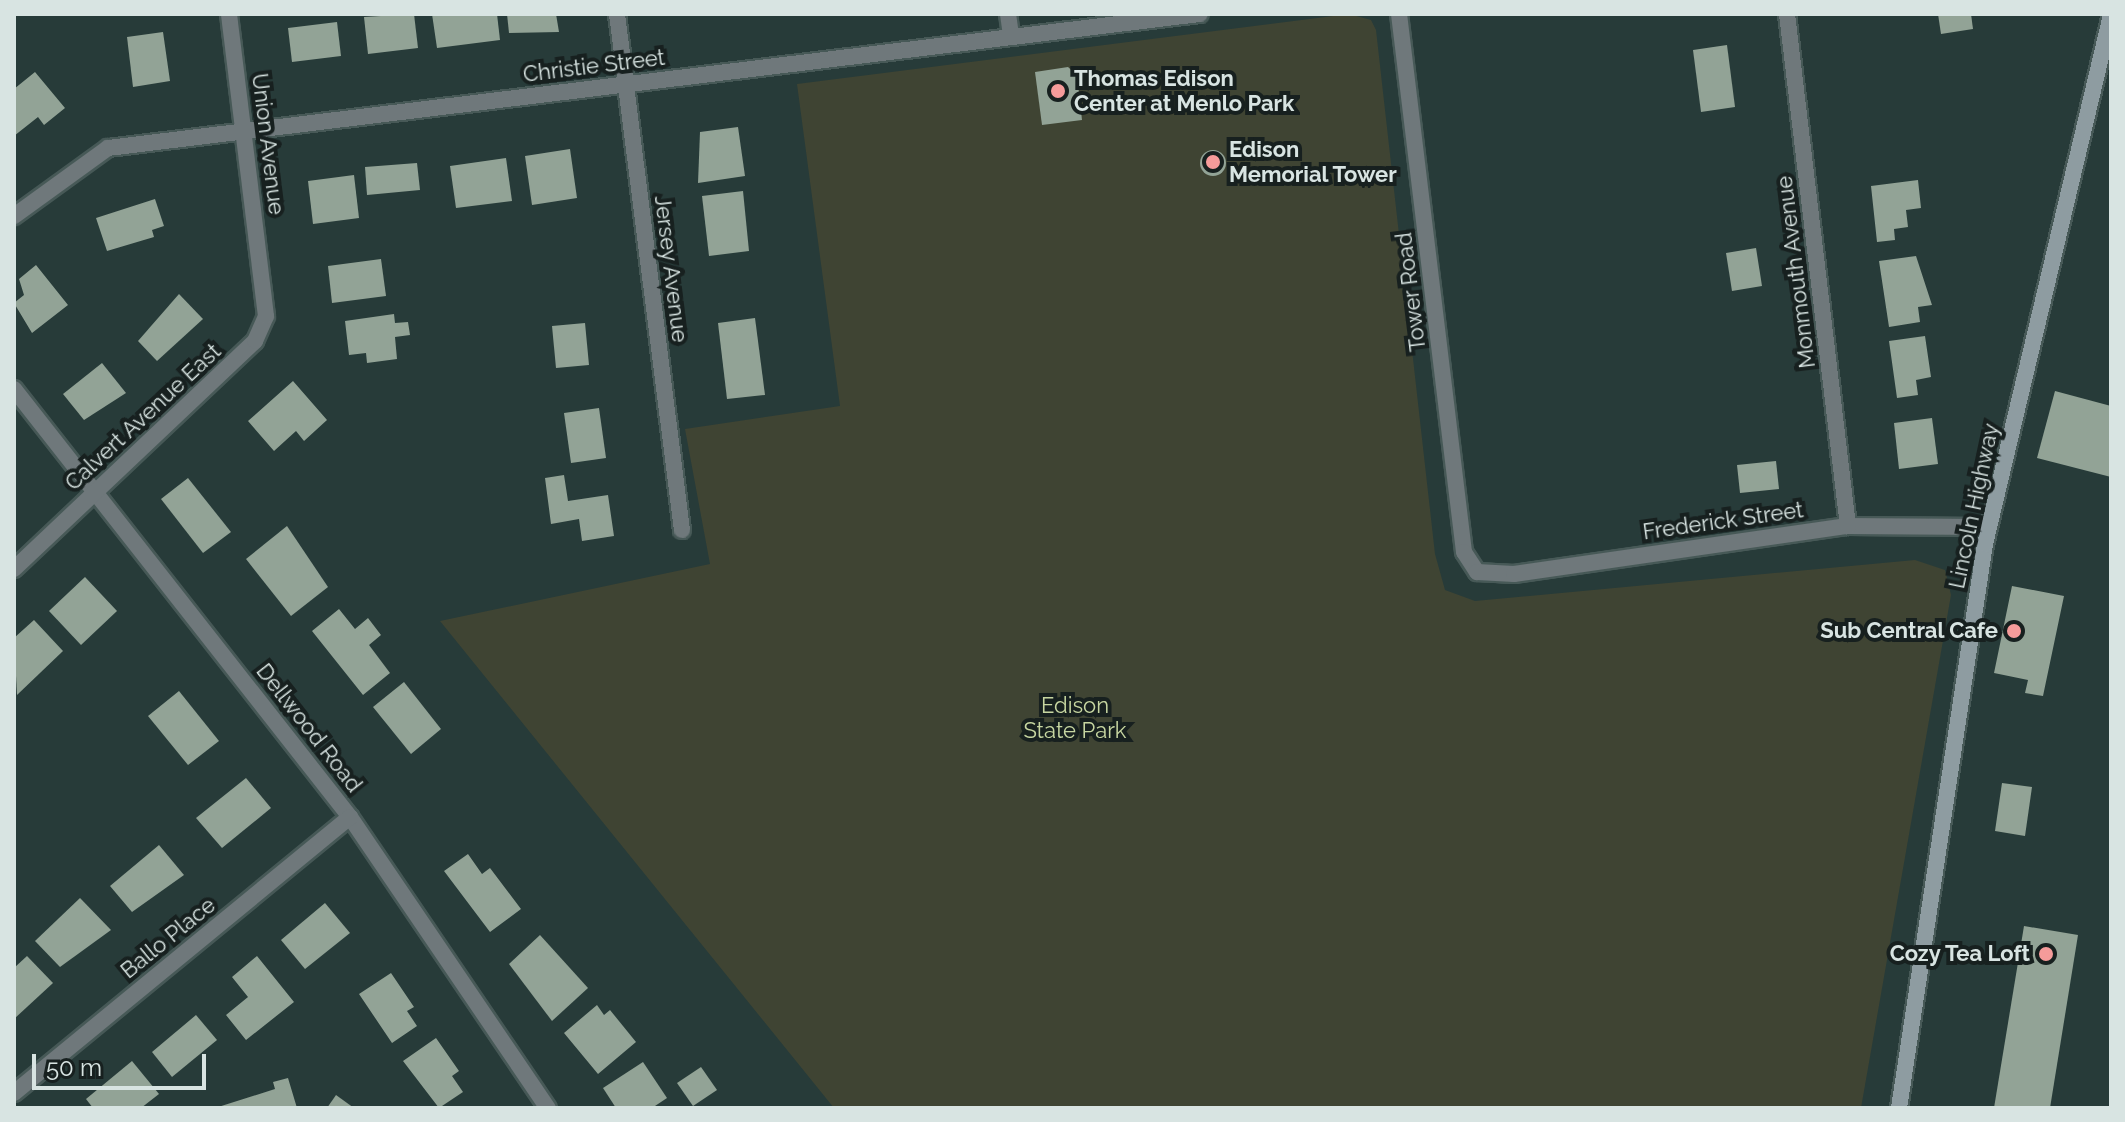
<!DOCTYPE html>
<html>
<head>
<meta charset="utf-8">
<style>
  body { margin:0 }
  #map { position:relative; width:2125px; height:1122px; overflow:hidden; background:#273b39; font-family:Raleway,sans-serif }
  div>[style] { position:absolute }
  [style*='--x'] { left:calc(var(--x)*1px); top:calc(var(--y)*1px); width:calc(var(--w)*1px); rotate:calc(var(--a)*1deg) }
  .green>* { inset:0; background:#3f4433 }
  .building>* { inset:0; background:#92a396 }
  .round { border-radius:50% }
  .roads { filter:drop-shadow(2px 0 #475957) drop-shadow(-2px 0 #475957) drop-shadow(0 2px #475957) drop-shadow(0 -2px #475957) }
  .street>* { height:16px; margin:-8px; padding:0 8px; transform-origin:8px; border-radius:8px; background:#6f787b }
  .secondary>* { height:16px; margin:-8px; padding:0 8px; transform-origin:8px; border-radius:8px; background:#8e9ca1 }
  .dots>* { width:22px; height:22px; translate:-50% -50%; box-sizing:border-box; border:4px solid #17201f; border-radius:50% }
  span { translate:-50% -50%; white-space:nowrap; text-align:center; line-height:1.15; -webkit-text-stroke:8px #17201f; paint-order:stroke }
  .street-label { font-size:22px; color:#d8e4e2 }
  .poi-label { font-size:22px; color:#d8e4e2; font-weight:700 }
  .left { translate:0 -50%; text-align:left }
  .right { translate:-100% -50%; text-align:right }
  .park-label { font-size:22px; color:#c7d6a1 }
  .frame { position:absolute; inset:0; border:16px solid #d8e4e2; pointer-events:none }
  .scale { position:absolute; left:32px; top:1054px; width:174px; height:36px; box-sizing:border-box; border:4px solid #d8e4e2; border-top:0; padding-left:10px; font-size:24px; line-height:28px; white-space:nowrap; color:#d8e4e2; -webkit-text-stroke:6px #17201f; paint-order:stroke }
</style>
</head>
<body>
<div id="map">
  <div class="green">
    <i style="clip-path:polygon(1349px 14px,1371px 20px,1376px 30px,1435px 554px,1445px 590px,1475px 601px,1915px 560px,1945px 570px,1951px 595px,1861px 1108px,834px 1108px,440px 621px,710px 564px,685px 429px,840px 406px,797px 84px)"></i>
  </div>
  <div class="building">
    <i style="clip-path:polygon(414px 14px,418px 48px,368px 54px,364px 17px)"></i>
    <i style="clip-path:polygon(432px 14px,497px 14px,500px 40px,437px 48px)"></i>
    <i style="clip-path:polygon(507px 14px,556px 14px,559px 32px,509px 33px)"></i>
    <i style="clip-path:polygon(1938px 14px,1971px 14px,1973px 29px,1941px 34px)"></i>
    <i style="clip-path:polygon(337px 22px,341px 56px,292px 62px,288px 28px)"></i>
    <i style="clip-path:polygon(163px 32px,170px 81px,133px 87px,127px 37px)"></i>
    <i style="clip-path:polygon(1727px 45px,1735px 107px,1701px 112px,1693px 50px)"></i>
    <i style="clip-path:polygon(1068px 67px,1077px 75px,1082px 120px,1042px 125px,1035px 72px)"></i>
    <i style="clip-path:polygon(35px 72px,65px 108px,44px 125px,38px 117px,14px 136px,14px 89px)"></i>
    <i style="clip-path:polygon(738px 127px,745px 176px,698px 183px,700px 132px)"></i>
    <i style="clip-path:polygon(570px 149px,577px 198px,532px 205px,525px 156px)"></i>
    <i class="round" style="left:1200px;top:150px;width:26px;height:26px"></i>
    <i style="clip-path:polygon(506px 158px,512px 201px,456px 208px,450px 166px)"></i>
    <i style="clip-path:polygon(417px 163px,420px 190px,367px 195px,365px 167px)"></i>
    <i style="clip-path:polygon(354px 175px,359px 218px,313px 224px,308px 181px)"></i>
    <i style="clip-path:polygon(1918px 180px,1921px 208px,1906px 210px,1908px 227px,1894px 229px,1895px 240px,1877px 242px,1871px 186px)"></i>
    <i style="clip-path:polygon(743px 191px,749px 251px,709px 256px,702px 196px)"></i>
    <i style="clip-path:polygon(155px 199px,164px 226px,152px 230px,154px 237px,107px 251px,96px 218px)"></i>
    <i style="clip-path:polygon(1756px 248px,1762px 286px,1732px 291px,1726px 253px)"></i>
    <i style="clip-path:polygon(1916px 256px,1932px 305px,1918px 307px,1920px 322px,1889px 327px,1879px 261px)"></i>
    <i style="clip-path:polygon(381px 259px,386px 296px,332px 303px,328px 266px)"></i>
    <i style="clip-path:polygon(36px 265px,68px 305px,32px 333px,14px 303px,24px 295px,19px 279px)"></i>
    <i style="clip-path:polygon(179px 294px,203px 319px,157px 361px,138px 341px)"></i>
    <i style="clip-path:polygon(394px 314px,395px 323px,408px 322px,410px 335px,395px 337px,397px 359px,367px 363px,366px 353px,349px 355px,345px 321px)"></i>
    <i style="clip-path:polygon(755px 318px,765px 395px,727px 399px,718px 323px)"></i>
    <i style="clip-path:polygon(585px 323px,589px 365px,556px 368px,552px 326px)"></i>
    <i style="clip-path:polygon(1925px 336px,1931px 377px,1916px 380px,1918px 395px,1897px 398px,1889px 341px)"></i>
    <i style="clip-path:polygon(102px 363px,126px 393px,84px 420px,63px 394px)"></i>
    <i style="clip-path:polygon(293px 381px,327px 420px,304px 441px,296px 431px,274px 451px,248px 421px)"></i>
    <i style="clip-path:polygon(2055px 391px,2111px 406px,2111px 477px,2037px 458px)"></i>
    <i style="clip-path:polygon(599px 408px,606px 458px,571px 463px,564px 413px)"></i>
    <i style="clip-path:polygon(1932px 418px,1938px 464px,1899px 469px,1894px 423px)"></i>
    <i style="clip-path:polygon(1776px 461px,1779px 489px,1740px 493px,1737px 465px)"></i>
    <i style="clip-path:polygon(564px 475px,568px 501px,608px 495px,614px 536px,582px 541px,579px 519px,551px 524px,545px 478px)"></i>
    <i style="clip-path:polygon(188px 478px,231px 532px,203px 553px,161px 499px)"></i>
    <i style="clip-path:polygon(287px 526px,328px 587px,291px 616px,246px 559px)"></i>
    <i style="clip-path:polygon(85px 577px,117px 611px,81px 645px,49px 611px)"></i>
    <i style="clip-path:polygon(2012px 586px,2064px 596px,2043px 696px,2025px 693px,2028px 680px,1994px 673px)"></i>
    <i style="clip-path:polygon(339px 609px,355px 629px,368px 618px,381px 635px,369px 645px,390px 673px,363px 695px,312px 631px)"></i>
    <i style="clip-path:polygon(34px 620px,63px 651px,17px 695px,14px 638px)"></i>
    <i style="clip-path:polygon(404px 682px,441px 729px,411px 754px,373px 707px)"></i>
    <i style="clip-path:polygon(179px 691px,219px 741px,188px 765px,148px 716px)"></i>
    <i style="clip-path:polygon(246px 778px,271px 808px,222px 848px,196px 818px)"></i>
    <i style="clip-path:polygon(2002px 783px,2032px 787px,2025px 836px,1995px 831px)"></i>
    <i style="clip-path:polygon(159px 845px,184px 875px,132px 912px,110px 886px)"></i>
    <i style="clip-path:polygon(468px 854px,482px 874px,490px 868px,521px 909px,490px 932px,444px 871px)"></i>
    <i style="clip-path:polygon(80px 898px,111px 930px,60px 967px,35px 941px)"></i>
    <i style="clip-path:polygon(325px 903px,350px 933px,305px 969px,281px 940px)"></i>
    <i style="clip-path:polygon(2024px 926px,2078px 935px,2050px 1108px,1994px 1108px)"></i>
    <i style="clip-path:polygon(540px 935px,588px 988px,552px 1021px,509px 964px)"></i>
    <i style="clip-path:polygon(27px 956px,53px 983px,14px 1019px,14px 968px)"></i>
    <i style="clip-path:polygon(257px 956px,294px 1002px,246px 1040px,226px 1015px,248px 997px,232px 977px)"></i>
    <i style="clip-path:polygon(391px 973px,414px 1007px,407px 1011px,417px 1026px,392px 1043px,359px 994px)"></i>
    <i style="clip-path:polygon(597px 1005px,604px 1015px,610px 1010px,636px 1042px,598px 1074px,564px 1033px)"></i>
    <i style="clip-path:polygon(196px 1015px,217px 1040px,172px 1077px,152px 1052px)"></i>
    <i style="clip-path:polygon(436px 1038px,459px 1071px,452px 1076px,463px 1092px,439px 1108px,403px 1061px)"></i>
    <i style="clip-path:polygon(132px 1061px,159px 1094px,141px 1108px,93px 1108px,86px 1099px)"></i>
    <i style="clip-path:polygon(643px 1062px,667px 1098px,652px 1108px,616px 1108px,603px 1088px)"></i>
    <i style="clip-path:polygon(701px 1067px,717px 1090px,693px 1106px,677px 1083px)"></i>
    <i style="clip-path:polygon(288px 1078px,297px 1108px,215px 1108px,275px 1089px,273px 1082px)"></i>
    <i style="clip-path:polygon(336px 1095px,354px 1108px,327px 1108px)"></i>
  </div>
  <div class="roads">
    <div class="street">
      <i style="--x:617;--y:14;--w:520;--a:82.82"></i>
      <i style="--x:1008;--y:14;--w:22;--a:82"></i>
      <i style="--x:1399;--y:14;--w:542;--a:83.11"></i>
      <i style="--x:1464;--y:552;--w:24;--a:57"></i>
      <i style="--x:1477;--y:572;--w:37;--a:3"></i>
      <i style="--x:1514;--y:574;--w:337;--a:-8.2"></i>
      <i style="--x:1848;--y:526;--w:141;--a:0.4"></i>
      <i style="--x:1787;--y:14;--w:516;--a:83.21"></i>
      <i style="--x:14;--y:216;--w:116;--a:-35.9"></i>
      <i style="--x:108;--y:148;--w:1100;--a:-7"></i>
      <i style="--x:14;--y:389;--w:544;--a:51.87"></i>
      <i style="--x:350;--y:817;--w:352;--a:55.8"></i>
      <i style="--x:14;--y:569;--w:332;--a:-43.4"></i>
      <i style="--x:255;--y:341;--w:27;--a:-66"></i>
      <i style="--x:266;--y:316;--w:304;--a:-97"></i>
      <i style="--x:14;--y:1093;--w:435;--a:-39.4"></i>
    </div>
    <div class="secondary">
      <i style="--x:1899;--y:1108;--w:571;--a:-81.33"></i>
      <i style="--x:1985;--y:544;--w:544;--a:-76.6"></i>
    </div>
  </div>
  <div class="dots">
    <i style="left:1058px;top:91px;background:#f59b9a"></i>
    <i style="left:1213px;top:162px;background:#f59b9a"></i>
    <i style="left:2014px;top:631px;background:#f59b9a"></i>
    <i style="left:2046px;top:954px;background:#f59b9a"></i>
  </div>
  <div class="street-label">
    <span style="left:594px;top:66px;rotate:-7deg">Christie Street</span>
    <span style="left:268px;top:144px;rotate:83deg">Union Avenue</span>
    <span style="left:671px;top:269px;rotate:83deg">Jersey Avenue</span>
    <span style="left:1796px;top:272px;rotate:-97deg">Monmouth Avenue</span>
    <span style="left:1411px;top:292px;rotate:-97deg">Tower Road</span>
    <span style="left:143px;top:417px;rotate:-43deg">Calvert Avenue East</span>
    <span style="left:1974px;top:506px;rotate:-78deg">Lincoln Highway</span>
    <span style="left:1723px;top:521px;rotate:-8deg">Frederick Street</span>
    <span style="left:309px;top:728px;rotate:52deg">Dellwood Road</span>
    <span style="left:168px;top:938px;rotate:-39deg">Ballo Place</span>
  </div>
  <div class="poi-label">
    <span class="left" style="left:1074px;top:91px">Thomas Edison<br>Center at Menlo Park</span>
    <span class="left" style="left:1229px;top:162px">Edison<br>Memorial Tower</span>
    <span class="right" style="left:1998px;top:631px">Sub Central Cafe</span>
    <span class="right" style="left:2030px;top:954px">Cozy Tea Loft</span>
  </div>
  <div class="park-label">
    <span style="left:1075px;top:718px">Edison<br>State Park</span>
  </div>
  <div class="frame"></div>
  <div class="scale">50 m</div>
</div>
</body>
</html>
